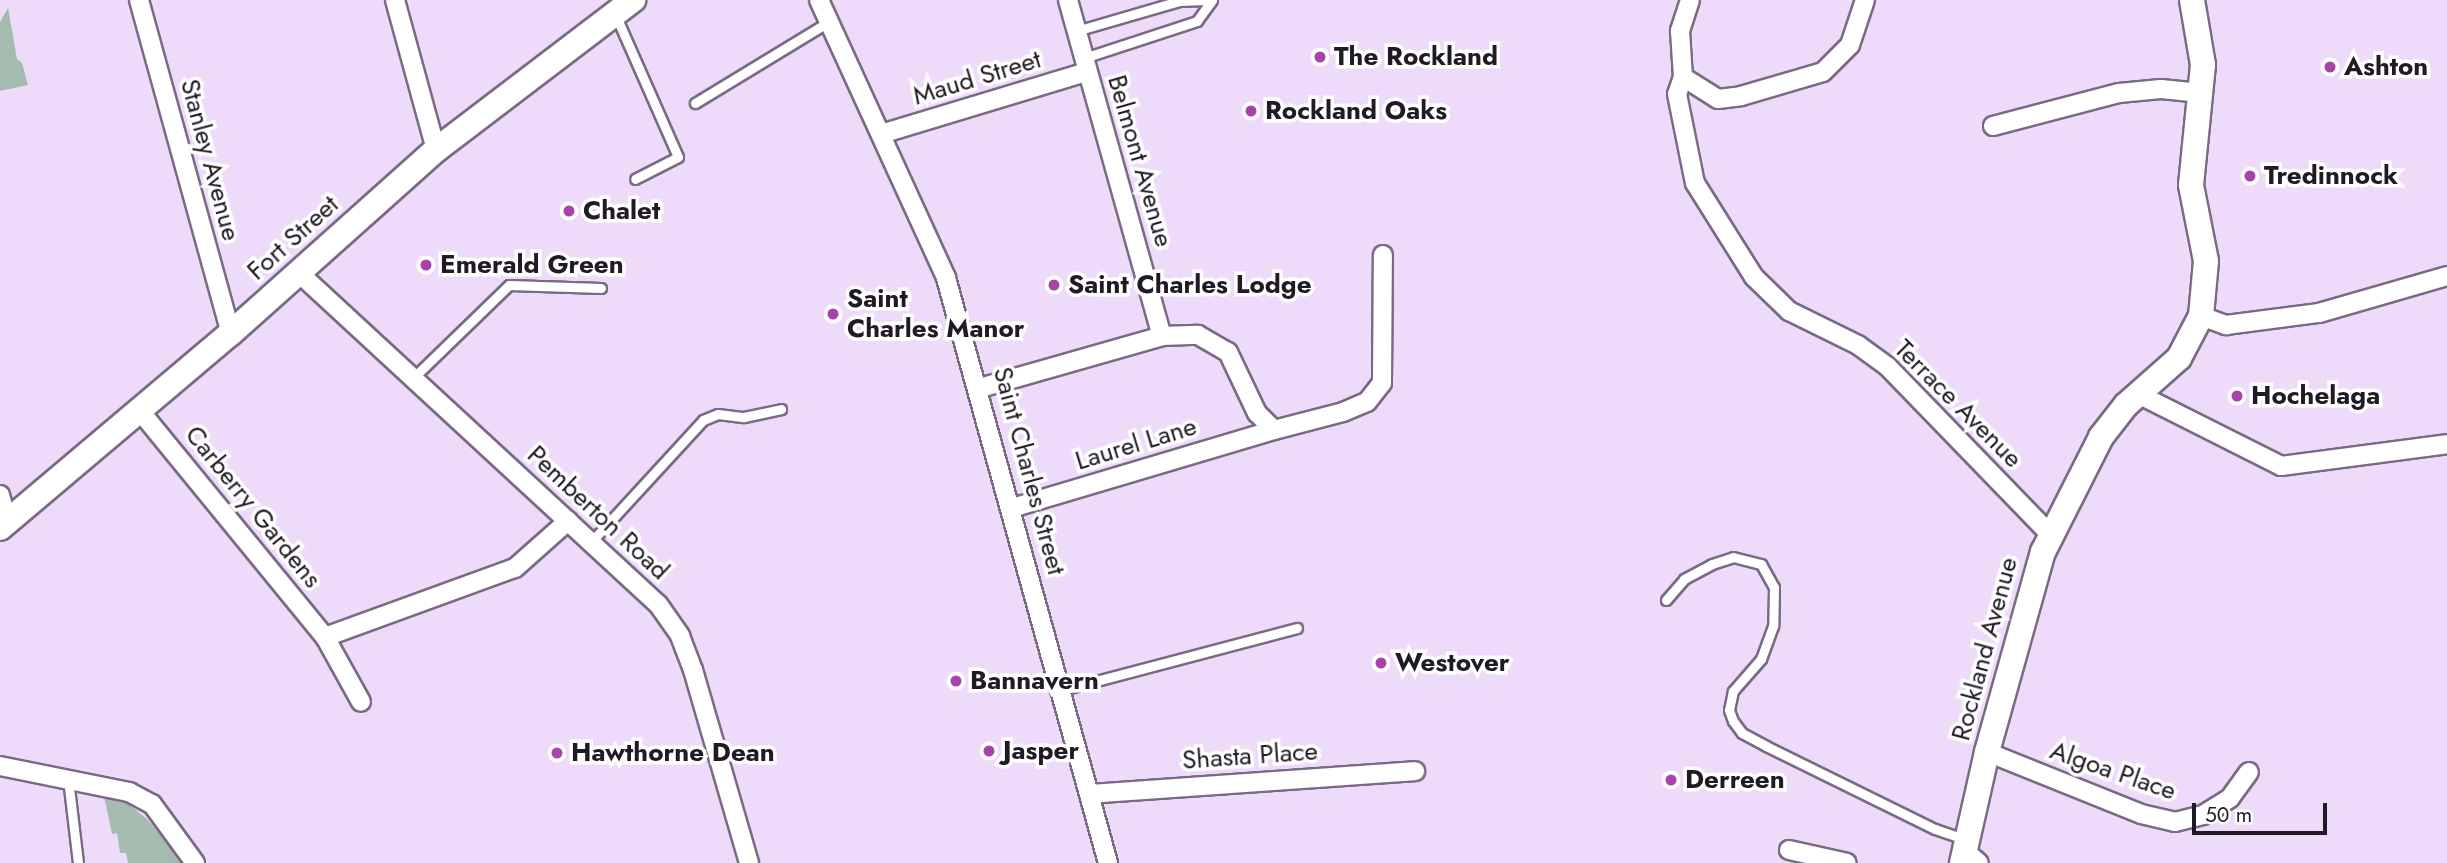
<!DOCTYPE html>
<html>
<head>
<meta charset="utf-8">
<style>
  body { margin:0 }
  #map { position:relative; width:2447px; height:863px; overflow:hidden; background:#eddbf9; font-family:Jost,sans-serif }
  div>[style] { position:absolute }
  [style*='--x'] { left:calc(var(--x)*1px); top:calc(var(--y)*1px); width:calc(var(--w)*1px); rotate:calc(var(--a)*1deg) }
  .green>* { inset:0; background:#a5bbb0 }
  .roads { filter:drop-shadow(2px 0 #7a6a84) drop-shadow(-2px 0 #7a6a84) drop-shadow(0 2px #7a6a84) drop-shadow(0 -2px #7a6a84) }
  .lane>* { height:9px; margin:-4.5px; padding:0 4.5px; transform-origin:4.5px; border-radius:4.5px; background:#fff }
  .street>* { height:18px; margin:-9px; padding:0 9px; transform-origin:9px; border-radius:9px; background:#fff }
  .secondary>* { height:24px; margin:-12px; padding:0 12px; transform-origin:12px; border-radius:12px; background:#fff }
  .dots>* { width:19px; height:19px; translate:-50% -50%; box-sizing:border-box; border:4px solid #fff; border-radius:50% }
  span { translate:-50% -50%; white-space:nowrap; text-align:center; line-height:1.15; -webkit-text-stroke:7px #fff; paint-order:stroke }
  .poi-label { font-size:26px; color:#201a24; font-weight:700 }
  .left { translate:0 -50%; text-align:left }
  .street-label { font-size:26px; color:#201a24 }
  .scale { position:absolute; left:2192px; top:803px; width:135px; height:32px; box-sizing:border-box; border:4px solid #201a24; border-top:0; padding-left:9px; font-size:21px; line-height:24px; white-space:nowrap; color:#201a24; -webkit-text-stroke:5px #fff; paint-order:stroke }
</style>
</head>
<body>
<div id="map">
  <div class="green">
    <i style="clip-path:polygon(8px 8px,17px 59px,22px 63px,28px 85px,0 91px,0 22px)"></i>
    <i style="clip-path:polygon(104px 796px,128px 804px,147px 819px,184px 863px,128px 863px,126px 853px,120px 853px,117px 833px,112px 834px)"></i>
  </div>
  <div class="roads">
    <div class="lane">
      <i style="--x:615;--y:14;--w:156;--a:66.2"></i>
      <i style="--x:678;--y:157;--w:48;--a:152.9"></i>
      <i style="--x:1076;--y:31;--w:107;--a:-16.2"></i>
      <i style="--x:1179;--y:1;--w:33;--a:-2"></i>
      <i style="--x:1212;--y:0;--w:26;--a:126"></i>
      <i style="--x:1197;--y:21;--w:119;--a:161.9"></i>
      <i style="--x:695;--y:103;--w:158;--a:-31.3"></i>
      <i style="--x:412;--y:379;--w:135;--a:-44.1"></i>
      <i style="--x:509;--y:285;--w:92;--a:1.9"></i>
      <i style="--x:591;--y:542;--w:166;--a:-47.4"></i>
      <i style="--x:703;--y:420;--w:16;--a:-22"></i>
      <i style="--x:718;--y:414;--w:26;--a:7"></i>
      <i style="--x:744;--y:417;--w:38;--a:-12"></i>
      <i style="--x:1666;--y:600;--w:28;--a:-49"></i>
      <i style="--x:1684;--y:579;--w:32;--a:-28"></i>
      <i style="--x:1712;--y:564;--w:22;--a:-18"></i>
      <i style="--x:1733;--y:557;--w:29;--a:14"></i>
      <i style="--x:1761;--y:564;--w:26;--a:61"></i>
      <i style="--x:1774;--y:587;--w:39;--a:91"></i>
      <i style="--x:1773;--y:626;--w:35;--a:110"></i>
      <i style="--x:1761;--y:659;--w:43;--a:131.2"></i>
      <i style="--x:1733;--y:691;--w:19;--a:102"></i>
      <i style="--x:1729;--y:710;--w:12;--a:70"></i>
      <i style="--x:1733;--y:721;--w:15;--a:53"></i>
      <i style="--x:1742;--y:733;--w:27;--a:28"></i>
      <i style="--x:1766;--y:746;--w:188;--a:26.2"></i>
      <i style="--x:1935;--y:829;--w:34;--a:19"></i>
      <i style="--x:1062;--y:690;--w:243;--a:-14.8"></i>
      <i style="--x:68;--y:779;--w:85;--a:83.2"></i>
    </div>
    <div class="street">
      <i style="--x:139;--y:0;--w:345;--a:74.6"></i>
      <i style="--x:395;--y:0;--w:156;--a:74.7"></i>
      <i style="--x:819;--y:0;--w:306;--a:65.4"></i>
      <i style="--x:946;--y:278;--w:607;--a:74.52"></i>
      <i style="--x:1068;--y:0;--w:349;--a:74.4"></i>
      <i style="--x:1690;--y:0;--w:33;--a:108"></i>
      <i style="--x:1680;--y:31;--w:46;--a:86.3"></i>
      <i style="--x:1683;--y:77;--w:18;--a:109"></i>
      <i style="--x:1677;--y:94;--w:91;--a:78.6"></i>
      <i style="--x:1695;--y:183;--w:111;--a:57.9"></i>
      <i style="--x:1754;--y:277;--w:49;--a:44.2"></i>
      <i style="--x:1789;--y:311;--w:77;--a:26.2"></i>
      <i style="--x:1858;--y:345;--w:37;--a:36"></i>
      <i style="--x:1888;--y:367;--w:234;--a:45.9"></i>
      <i style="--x:1683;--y:77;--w:41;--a:32.2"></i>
      <i style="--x:1718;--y:99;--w:23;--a:-7"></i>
      <i style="--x:1741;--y:96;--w:85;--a:-16.3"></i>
      <i style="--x:1823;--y:72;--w:38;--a:-45"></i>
      <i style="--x:1850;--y:45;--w:47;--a:-71.6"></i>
      <i style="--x:1993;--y:126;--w:130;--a:-14.7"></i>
      <i style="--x:2119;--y:93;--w:42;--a:-5.4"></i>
      <i style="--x:2161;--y:89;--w:40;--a:5.7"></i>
      <i style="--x:881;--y:134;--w:215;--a:-16.8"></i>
      <i style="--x:299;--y:273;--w:488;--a:42.7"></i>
      <i style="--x:658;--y:604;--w:39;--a:55"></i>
      <i style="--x:680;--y:636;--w:36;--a:69"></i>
      <i style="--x:693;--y:670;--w:201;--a:73.8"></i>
      <i style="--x:2201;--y:316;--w:27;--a:20"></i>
      <i style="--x:2226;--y:325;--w:94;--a:-7.4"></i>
      <i style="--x:2319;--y:313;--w:133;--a:-16.1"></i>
      <i style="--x:980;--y:388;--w:189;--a:-15.9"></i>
      <i style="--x:1162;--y:336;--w:36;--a:-2"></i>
      <i style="--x:1198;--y:335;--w:34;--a:30"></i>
      <i style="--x:1228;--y:352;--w:68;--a:64.6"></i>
      <i style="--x:1257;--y:413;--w:24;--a:45"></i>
      <i style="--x:1274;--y:430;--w:71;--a:-14.6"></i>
      <i style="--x:1343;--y:412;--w:26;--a:-23"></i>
      <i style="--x:1367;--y:402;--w:24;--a:-52"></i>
      <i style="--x:1382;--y:383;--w:128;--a:-89.6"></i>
      <i style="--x:2138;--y:394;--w:160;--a:26.7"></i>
      <i style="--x:2281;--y:466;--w:167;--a:-7.5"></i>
      <i style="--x:140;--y:411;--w:292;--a:50.7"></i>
      <i style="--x:325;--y:637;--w:74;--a:61"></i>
      <i style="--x:0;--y:495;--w:11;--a:75"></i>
      <i style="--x:1012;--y:508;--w:273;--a:-16.6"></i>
      <i style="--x:325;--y:637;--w:202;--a:-20"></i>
      <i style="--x:515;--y:568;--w:71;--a:-41.6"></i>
      <i style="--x:1987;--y:752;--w:166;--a:21.9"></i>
      <i style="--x:2141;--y:814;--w:35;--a:13"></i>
      <i style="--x:2175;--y:822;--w:29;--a:-14"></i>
      <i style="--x:2203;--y:815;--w:32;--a:-32"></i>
      <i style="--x:2230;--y:798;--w:32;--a:-54"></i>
      <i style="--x:0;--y:766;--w:132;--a:11.4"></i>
      <i style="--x:129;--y:792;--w:26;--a:28"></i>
      <i style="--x:152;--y:804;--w:73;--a:53.9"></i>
      <i style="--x:1089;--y:794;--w:327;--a:-4"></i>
      <i style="--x:1789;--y:850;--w:59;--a:12.6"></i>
      <i style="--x:1965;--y:851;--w:18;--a:41"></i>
    </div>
    <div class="secondary">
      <i style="--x:0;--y:528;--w:302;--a:-40.2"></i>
      <i style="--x:231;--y:333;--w:275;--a:-41.8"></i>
      <i style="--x:436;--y:150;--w:248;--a:-37.3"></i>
      <i style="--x:1962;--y:863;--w:114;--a:-77.3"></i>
      <i style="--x:1987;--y:752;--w:208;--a:-74.4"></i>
      <i style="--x:2043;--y:552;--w:129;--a:-63.2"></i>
      <i style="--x:2101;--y:437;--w:41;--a:-52"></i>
      <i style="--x:2126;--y:405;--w:71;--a:-41.6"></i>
      <i style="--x:2179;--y:358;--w:47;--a:-62.4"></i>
      <i style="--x:2201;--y:316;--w:55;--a:-84.8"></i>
      <i style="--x:2206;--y:261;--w:77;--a:-101.2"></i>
      <i style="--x:2191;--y:185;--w:121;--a:-84.3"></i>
      <i style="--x:2203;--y:65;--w:66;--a:-99.6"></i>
    </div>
  </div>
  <div class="dots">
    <i style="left:1320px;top:57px;background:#a844a9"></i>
    <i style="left:2330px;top:67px;background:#a844a9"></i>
    <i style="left:1251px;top:111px;background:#a844a9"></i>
    <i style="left:2250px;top:176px;background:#a844a9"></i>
    <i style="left:569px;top:211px;background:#a844a9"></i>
    <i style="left:426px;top:265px;background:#a844a9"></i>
    <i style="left:1054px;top:285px;background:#a844a9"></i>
    <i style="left:833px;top:314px;background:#a844a9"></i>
    <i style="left:2237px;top:396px;background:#a844a9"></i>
    <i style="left:1381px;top:663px;background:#a844a9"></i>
    <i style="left:956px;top:681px;background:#a844a9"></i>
    <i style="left:989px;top:751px;background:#a844a9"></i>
    <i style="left:557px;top:753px;background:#a844a9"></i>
    <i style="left:1671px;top:780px;background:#a844a9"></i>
  </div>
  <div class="poi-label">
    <span class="left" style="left:1334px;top:57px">The Rockland</span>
    <span class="left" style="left:2344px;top:67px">Ashton</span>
    <span class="left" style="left:1265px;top:111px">Rockland Oaks</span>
    <span class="left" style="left:2264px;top:176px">Tredinnock</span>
    <span class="left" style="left:583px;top:211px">Chalet</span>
    <span class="left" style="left:440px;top:265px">Emerald Green</span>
    <span class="left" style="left:1068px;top:285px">Saint Charles Lodge</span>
    <span class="left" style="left:847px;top:314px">Saint<br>Charles Manor</span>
    <span class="left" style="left:2251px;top:396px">Hochelaga</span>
    <span class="left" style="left:1395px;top:663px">Westover</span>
    <span class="left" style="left:970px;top:681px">Bannavern</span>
    <span class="left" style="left:1003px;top:751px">Jasper</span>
    <span class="left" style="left:571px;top:753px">Hawthorne Dean</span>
    <span class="left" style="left:1685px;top:780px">Derreen</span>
  </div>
  <div class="street-label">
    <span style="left:977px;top:78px;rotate:-17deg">Maud Street</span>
    <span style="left:210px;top:160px;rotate:75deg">Stanley Avenue</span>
    <span style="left:1140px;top:161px;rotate:74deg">Belmont Avenue</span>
    <span style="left:293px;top:238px;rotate:-42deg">Fort Street</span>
    <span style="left:1958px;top:404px;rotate:45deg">Terrace Avenue</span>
    <span style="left:1136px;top:444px;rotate:-17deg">Laurel Lane</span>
    <span style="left:1029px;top:471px;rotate:75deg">Saint Charles Street</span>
    <span style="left:253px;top:507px;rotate:51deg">Carberry Gardens</span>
    <span style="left:598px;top:513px;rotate:43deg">Pemberton Road</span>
    <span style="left:1985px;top:649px;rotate:-75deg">Rockland Avenue</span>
    <span style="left:1250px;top:756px;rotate:-4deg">Shasta Place</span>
    <span style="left:2113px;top:771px;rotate:19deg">Algoa Place</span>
  </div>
  <div class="scale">50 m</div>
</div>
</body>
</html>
